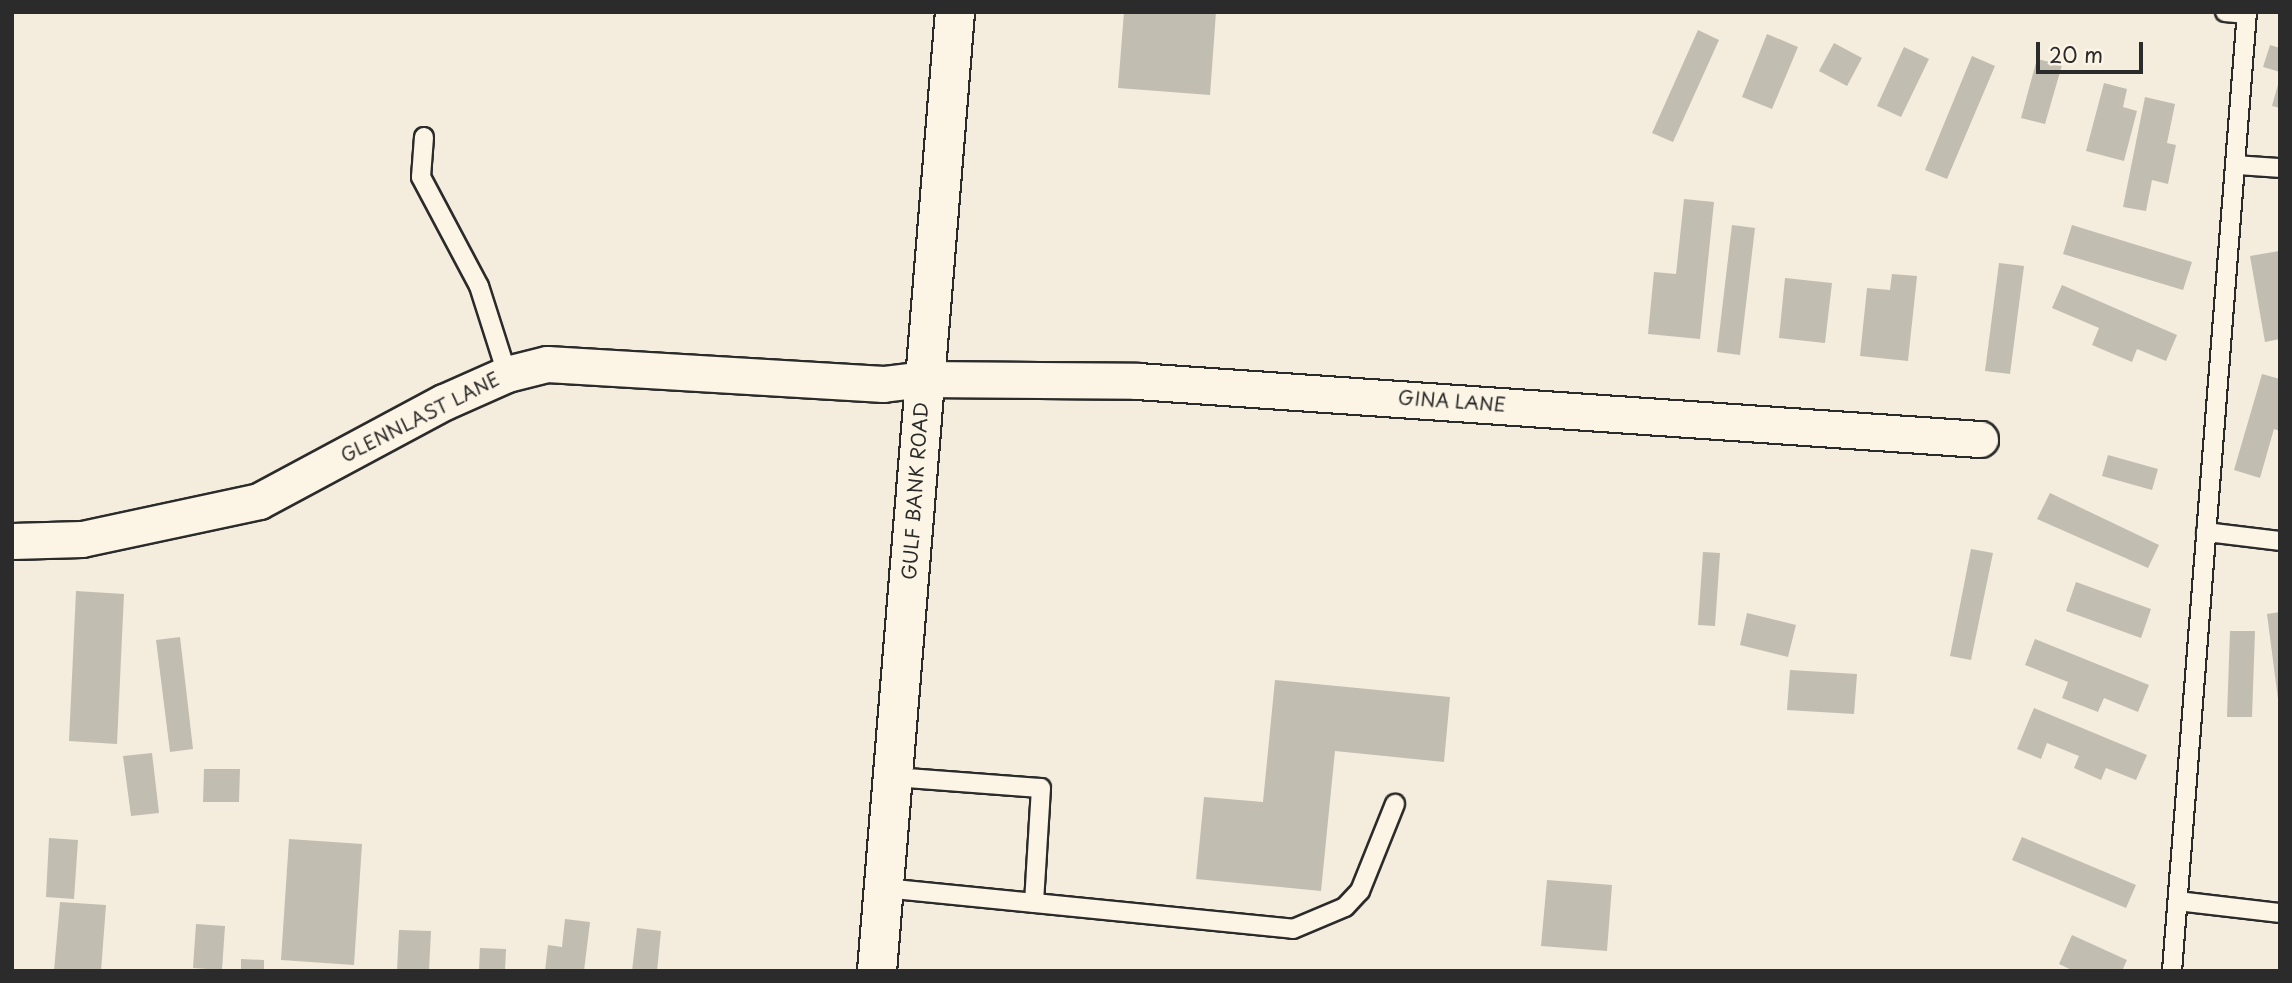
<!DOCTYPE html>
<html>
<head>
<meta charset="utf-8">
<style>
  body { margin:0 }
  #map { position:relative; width:2292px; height:983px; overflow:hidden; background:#f4edde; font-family:"Playpen Sans",sans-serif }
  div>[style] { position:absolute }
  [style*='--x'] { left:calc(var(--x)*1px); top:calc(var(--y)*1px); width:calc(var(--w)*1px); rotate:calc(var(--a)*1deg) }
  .building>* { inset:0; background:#c2bdb1 }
  .roads { filter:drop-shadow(2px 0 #2b2b2b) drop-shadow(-2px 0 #2b2b2b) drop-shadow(0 2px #2b2b2b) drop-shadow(0 -2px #2b2b2b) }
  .lane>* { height:18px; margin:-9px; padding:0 9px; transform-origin:9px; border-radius:9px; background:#fcf5e5 }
  .street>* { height:35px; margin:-17.5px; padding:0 17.5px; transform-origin:17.5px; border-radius:17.5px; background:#fcf5e5 }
  .secondary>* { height:38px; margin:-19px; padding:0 19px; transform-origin:19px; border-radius:19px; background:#fcf5e5 }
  span { translate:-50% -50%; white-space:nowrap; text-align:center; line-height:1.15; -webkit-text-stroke:6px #fcf5e5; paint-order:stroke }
  .street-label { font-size:19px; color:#2b2b2b }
  .frame { position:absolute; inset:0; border:14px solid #2b2b2b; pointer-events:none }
  .scale { position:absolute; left:2036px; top:42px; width:107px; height:32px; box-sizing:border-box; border:4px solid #2b2b2b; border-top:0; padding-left:9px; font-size:21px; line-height:24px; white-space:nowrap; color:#2b2b2b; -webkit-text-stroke:5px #fcf5e5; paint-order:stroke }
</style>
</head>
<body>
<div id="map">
  <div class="building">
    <i style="clip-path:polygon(1124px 12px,1216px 12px,1210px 95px,1118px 88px)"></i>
    <i style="clip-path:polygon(1698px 30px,1719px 40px,1673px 142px,1652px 133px)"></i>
    <i style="clip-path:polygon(1767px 34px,1798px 47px,1772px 109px,1742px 97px)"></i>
    <i style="clip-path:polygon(1834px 43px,1862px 58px,1847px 86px,1819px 71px)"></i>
    <i style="clip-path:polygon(2270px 45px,2280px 48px,2280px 72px,2263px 67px)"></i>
    <i style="clip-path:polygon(1904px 47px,1929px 59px,1901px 117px,1877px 106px)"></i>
    <i style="clip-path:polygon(1972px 56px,1995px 66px,1947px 179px,1925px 170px)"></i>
    <i style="clip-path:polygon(2037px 59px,2062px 65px,2045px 124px,2021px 118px)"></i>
    <i style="clip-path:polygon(2279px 81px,2280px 81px,2280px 108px,2272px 106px)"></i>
    <i style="clip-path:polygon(2104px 83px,2127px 89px,2123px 107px,2137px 111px,2124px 161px,2086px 151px)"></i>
    <i style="clip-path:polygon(2145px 97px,2175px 104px,2167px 143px,2176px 145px,2168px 184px,2152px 180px,2146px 211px,2123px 207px)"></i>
    <i style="clip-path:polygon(1684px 199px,1714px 202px,1700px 339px,1648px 334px,1654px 272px,1676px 274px)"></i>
    <i style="clip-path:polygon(1732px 225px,1755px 228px,1740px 355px,1717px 352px)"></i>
    <i style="clip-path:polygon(2072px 225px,2192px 262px,2183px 290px,2063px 254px)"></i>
    <i style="clip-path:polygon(2279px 251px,2280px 339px,2265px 342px,2250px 256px)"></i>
    <i style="clip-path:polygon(1999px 263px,2024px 266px,2010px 374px,1985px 371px)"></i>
    <i style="clip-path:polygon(1892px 274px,1917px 276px,1908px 361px,1860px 356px,1867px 288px,1890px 290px)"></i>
    <i style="clip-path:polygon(1785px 278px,1832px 283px,1825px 343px,1779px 338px)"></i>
    <i style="clip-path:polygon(2062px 285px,2177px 335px,2166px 361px,2137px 349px,2132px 362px,2092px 345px,2099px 328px,2052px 308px)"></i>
    <i style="clip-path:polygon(2262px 374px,2280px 379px,2280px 431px,2274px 429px,2260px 478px,2234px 470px)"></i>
    <i style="clip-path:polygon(2108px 455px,2158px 469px,2152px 490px,2102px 476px)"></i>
    <i style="clip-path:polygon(2050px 493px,2159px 545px,2148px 568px,2037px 519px)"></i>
    <i style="clip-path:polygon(1971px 549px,1993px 553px,1971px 660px,1950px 656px)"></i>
    <i style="clip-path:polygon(1703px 552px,1720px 553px,1715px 626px,1698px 625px)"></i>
    <i style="clip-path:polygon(2076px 582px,2151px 609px,2141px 638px,2066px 611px)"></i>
    <i style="clip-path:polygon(76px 591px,124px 594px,117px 744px,69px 741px)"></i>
    <i style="clip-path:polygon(2280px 612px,2280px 699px,2278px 699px,2267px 614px)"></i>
    <i style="clip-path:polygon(1747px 613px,1796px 625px,1788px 657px,1740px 645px)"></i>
    <i style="clip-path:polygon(2230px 631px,2255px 631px,2252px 717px,2227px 717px)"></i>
    <i style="clip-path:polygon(180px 637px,193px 749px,170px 752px,156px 640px)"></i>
    <i style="clip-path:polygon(2035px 639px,2149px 685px,2138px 712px,2104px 698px,2098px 712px,2062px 698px,2068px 682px,2025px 665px)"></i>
    <i style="clip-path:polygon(1790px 670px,1857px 674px,1854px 714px,1787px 710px)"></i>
    <i style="clip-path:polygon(1275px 680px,1450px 697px,1444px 762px,1335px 751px,1321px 891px,1196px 879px,1204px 797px,1263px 802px)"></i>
    <i style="clip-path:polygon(2034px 708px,2147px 755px,2136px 780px,2106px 768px,2101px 780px,2074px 768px,2079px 756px,2047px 743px,2041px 759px,2017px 749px)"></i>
    <i style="clip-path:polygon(152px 753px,159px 813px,131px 816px,123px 756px)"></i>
    <i style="clip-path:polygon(204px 769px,240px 769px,239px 802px,203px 802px)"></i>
    <i style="clip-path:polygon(2022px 837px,2136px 885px,2126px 908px,2012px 860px)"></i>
    <i style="clip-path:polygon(49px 838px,78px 840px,74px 899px,46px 897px)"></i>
    <i style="clip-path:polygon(289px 839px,362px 844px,354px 965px,281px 960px)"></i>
    <i style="clip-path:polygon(1547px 880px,1612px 885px,1607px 951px,1541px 946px)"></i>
    <i style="clip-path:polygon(60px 902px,106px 905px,101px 971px,54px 971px)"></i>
    <i style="clip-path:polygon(565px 919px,590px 922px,584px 971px,545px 971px,548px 945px,562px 947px)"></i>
    <i style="clip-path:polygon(196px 924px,225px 926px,222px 970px,193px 968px)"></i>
    <i style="clip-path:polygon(637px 928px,661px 931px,657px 971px,632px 971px)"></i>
    <i style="clip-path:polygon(399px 930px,431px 931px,429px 971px,397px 971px)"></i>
    <i style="clip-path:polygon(2072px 935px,2127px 960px,2122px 971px,2074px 971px,2059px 964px)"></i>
    <i style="clip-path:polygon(480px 948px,506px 949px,505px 971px,479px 971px)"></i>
    <i style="clip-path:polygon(241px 959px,264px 960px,264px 971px,241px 971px)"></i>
  </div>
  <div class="roads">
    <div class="lane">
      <i style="--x:2225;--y:12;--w:22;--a:5"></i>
      <i style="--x:424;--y:137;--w:40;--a:94.3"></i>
      <i style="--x:421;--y:177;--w:123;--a:62"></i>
      <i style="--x:479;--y:286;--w:92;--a:72.3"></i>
      <i style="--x:2236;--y:165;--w:44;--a:3.9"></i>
      <i style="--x:2206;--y:532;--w:75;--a:6.9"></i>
      <i style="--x:893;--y:777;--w:148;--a:4.3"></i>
      <i style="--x:1041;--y:788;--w:115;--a:93.5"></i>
      <i style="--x:884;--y:888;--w:411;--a:5.7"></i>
      <i style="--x:1293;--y:929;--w:56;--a:-22.9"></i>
      <i style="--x:1345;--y:907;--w:22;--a:-47"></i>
      <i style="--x:1360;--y:891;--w:94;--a:-68.1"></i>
      <i style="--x:2178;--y:901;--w:103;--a:6.7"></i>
      <i style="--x:2172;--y:971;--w:962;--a:-85.53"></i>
    </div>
    <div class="street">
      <i style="--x:12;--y:541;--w:70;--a:-1.6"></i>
      <i style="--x:82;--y:539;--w:181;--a:-12.1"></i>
      <i style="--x:259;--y:501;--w:210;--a:-28.2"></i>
      <i style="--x:444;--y:402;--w:69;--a:-24"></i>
      <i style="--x:507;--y:374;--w:41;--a:-14"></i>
      <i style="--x:547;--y:364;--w:337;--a:3.4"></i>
      <i style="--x:883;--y:384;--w:41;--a:-7"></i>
      <i style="--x:924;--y:379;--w:213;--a:0.5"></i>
      <i style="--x:1137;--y:381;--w:845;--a:3.94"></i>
    </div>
    <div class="secondary">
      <i style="--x:877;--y:971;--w:962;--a:-85.35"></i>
    </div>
  </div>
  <div class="street-label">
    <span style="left:1452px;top:401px;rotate:4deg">GINA LANE</span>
    <span style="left:420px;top:417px;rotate:-27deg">GLENNLAST LANE</span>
    <span style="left:915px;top:491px;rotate:-86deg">GULF BANK ROAD</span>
  </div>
  <div class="frame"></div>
  <div class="scale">20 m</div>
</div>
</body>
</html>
